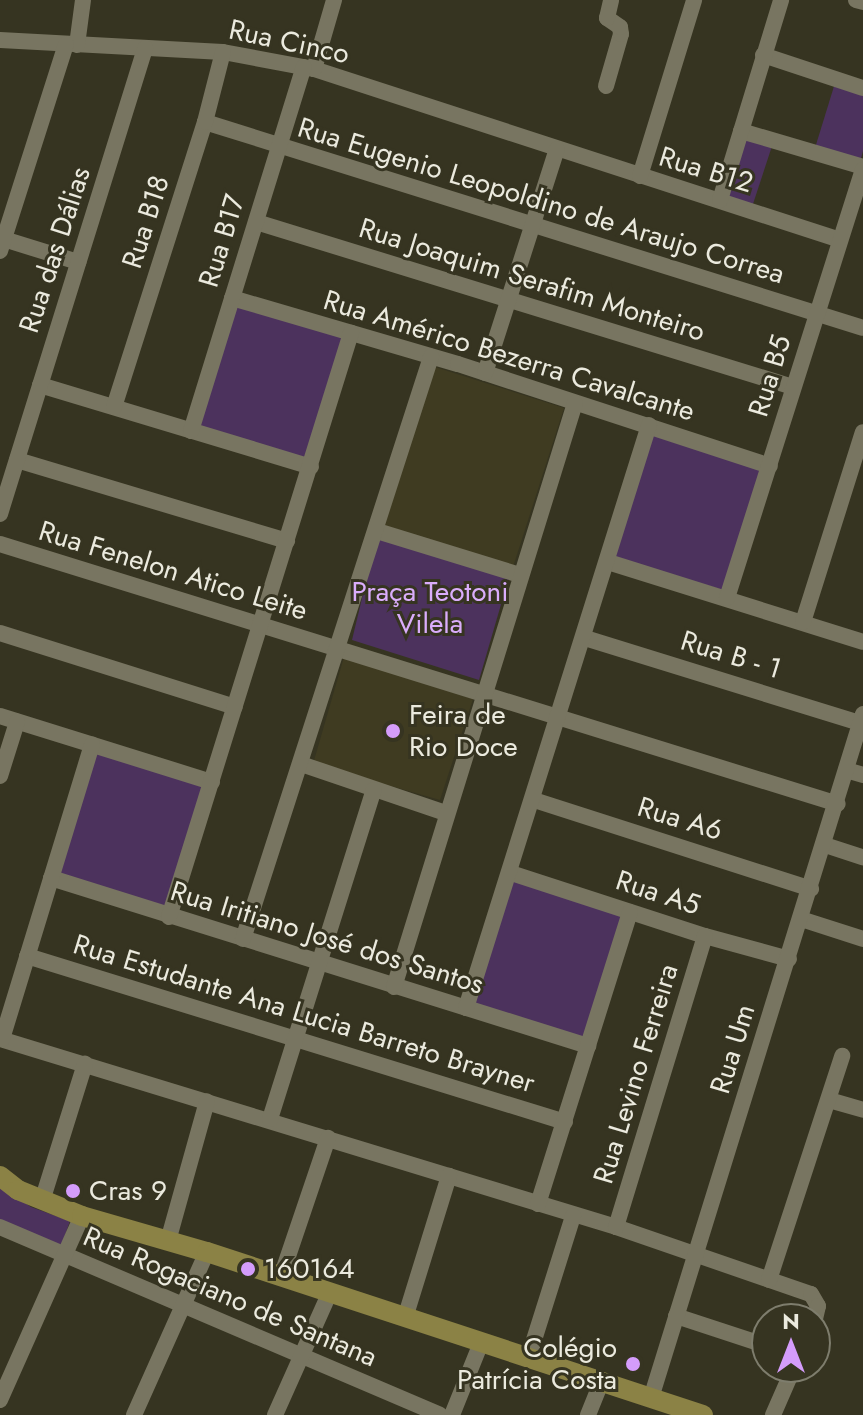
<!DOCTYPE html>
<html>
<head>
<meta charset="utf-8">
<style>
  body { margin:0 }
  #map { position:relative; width:863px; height:1415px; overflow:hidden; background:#363421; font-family:Jost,sans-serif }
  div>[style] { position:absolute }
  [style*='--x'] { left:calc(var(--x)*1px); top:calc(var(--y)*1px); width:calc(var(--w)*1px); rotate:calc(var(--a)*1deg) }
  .built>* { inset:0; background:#3f3b21 }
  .green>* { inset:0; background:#4c325d }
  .minor>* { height:16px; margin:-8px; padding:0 8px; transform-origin:8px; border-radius:8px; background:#787561 }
  .major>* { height:20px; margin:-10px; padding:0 10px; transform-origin:10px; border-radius:10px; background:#8b8245 }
  .dots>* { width:22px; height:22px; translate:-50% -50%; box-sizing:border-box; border:4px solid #363421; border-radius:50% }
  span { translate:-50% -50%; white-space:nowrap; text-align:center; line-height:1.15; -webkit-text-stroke:6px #363421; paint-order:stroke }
  .street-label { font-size:28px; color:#ebeade }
  .park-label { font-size:28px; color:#daadfb }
  .poi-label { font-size:28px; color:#ebeade }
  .left { translate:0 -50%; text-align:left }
  .right { translate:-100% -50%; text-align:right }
  .north { position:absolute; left:751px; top:1303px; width:80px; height:80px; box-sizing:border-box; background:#363421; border:2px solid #7e7d6d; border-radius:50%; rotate:0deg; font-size:22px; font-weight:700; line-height:32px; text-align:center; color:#ebeade }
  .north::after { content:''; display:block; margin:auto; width:28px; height:36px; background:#d49cfb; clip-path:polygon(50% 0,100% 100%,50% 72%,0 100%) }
</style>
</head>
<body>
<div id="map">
  <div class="built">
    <i style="clip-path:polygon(435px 367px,564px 408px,513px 567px,384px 527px)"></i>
    <i style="clip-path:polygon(344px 657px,473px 699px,440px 800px,313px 764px)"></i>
  </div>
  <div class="green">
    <i style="clip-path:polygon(835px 83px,863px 92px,863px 151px,860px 162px,815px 148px)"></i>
    <i style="clip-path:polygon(743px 137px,772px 146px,752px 207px,724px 199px)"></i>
    <i style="clip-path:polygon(236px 299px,345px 336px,306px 461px,196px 426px)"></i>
    <i style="clip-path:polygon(651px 430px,764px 465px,726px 591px,615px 558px)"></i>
    <i style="clip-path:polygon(377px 536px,509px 577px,479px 680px,352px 640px)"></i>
    <i style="clip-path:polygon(95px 747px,204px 782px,164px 910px,55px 874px)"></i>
    <i style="clip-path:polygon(512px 876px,625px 911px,586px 1039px,473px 1005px)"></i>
    <i style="clip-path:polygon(0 1186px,31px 1207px,70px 1221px,57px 1258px,0 1233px)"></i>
  </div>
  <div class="minor">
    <i style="--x:856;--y:0;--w:7;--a:16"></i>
    <i style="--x:0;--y:40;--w:223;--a:3.1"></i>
    <i style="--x:223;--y:52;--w:93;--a:10.6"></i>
    <i style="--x:314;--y:69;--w:553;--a:18.01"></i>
    <i style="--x:77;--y:45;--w:45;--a:-82.4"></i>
    <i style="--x:763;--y:55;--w:105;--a:18.3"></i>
    <i style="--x:314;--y:69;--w:72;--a:-73.8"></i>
    <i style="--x:606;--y:86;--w:54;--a:-73.9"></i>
    <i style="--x:621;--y:34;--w:7;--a:-98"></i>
    <i style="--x:620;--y:27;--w:16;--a:-145"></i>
    <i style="--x:607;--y:18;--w:18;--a:-77"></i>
    <i style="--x:205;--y:122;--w:689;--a:17.38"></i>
    <i style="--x:741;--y:131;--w:127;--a:16.4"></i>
    <i style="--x:640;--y:176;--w:184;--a:-72.9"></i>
    <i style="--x:720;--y:200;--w:209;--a:-73"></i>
    <i style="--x:256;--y:222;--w:562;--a:17.08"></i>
    <i style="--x:0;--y:238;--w:82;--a:17.1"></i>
    <i style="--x:0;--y:251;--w:217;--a:-72.3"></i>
    <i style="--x:232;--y:298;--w:235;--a:16.3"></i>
    <i style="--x:458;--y:364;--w:328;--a:18.1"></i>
    <i style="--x:485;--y:373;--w:235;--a:-72.2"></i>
    <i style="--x:40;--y:385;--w:283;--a:16.8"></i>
    <i style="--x:114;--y:407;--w:299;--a:-72.3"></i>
    <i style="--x:205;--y:122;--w:72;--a:-75.6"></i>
    <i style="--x:191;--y:431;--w:381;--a:-72.8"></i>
    <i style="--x:17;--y:460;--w:282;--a:16.7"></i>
    <i style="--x:0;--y:514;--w:488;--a:-72.7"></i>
    <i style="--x:377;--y:531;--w:150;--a:17.1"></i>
    <i style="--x:0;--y:544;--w:877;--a:17.24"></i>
    <i style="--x:608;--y:562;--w:267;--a:17.4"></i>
    <i style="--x:727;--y:598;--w:449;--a:-72.4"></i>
    <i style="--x:803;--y:622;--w:199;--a:-72.5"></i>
    <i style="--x:0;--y:633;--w:246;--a:17.5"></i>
    <i style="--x:585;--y:638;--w:288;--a:17.2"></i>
    <i style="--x:0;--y:716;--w:222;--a:17.3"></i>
    <i style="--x:301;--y:764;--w:153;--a:18.7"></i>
    <i style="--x:846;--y:770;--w:18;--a:16"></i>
    <i style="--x:0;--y:776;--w:57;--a:-72.5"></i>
    <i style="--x:534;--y:800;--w:291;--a:17.8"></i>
    <i style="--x:825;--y:845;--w:40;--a:18"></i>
    <i style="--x:511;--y:873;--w:204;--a:18"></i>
    <i style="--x:705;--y:936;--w:87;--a:15.3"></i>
    <i style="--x:51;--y:878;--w:563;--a:17.37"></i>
    <i style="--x:169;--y:917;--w:612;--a:-72.69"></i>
    <i style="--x:801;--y:919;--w:65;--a:17.9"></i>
    <i style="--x:243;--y:939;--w:612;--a:-72.1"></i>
    <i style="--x:27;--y:956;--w:563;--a:17.15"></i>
    <i style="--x:394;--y:987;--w:611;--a:-72.78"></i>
    <i style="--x:466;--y:1008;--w:611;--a:-72.57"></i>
    <i style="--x:0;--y:1039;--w:644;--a:16.97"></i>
    <i style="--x:616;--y:1227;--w:206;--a:19"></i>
    <i style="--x:811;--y:1294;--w:14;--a:60"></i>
    <i style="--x:818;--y:1306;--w:13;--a:103"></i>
    <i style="--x:2;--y:1039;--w:308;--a:-73"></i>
    <i style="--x:829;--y:1100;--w:35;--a:16"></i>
    <i style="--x:270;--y:1119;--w:345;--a:-72.5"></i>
    <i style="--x:42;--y:1201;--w:144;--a:-72.6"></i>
    <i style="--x:538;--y:1204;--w:306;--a:-72.5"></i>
    <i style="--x:0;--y:1227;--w:478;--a:23.1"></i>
    <i style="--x:616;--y:1227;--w:304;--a:-73"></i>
    <i style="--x:168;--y:1241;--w:145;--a:-74.4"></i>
    <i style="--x:281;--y:1277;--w:147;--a:-71.3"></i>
    <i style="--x:769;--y:1280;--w:236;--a:-71.9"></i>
    <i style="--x:676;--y:1316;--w:96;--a:18.2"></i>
    <i style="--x:405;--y:1318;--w:149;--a:-72.8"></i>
    <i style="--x:528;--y:1359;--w:150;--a:-72.5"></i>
    <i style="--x:651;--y:1398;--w:716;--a:-72.78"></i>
    <i style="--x:0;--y:1400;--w:201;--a:-66"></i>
    <i style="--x:134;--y:1415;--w:179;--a:-65.9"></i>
    <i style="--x:275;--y:1415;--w:133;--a:-65.9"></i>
    <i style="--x:452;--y:1415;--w:78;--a:-68.1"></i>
    <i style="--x:588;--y:1415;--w:35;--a:-68"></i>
    <i style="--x:773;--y:1415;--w:52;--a:-66.4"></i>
  </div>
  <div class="major">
    <i style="--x:0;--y:1176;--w:23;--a:38"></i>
    <i style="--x:18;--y:1190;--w:69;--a:22.1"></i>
    <i style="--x:82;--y:1216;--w:130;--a:16.1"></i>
    <i style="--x:207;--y:1252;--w:522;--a:18.19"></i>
  </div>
  <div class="dots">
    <i style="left:393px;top:731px;background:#d49cfb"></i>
    <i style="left:73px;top:1191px;background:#d49cfb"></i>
    <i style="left:248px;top:1269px;background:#d49cfb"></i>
    <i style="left:633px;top:1364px;background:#d49cfb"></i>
  </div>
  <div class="street-label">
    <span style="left:289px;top:42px;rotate:12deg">Rua Cinco</span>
    <span style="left:706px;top:170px;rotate:17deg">Rua B12</span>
    <span style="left:541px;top:201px;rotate:17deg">Rua Eugenio Leopoldino de Araujo Correa</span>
    <span style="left:146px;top:222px;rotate:-72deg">Rua B18</span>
    <span style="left:222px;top:241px;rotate:-73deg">Rua B17</span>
    <span style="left:55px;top:250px;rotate:-72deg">Rua das Dálias</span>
    <span style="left:532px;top:280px;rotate:17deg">Rua Joaquim Serafim Monteiro</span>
    <span style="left:509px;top:356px;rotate:17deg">Rua Américo Bezerra Cavalcante</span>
    <span style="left:770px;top:376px;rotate:-73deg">Rua B5</span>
    <span style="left:173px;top:571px;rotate:17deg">Rua Fenelon Atico Leite</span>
    <span style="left:731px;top:655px;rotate:17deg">Rua B - 1</span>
    <span style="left:680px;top:819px;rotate:17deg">Rua A6</span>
    <span style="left:658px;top:893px;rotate:18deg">Rua A5</span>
    <span style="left:327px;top:938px;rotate:17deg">Rua Iritiano José dos Santos</span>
    <span style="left:304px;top:1014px;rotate:17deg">Rua Estudante Ana Lucia Barreto Brayner</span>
    <span style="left:733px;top:1049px;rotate:-73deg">Rua Um</span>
    <span style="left:636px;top:1074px;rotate:-73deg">Rua Levino Ferreira</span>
    <span style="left:230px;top:1297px;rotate:23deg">Rua Rogaciano de Santana</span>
  </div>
  <div class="park-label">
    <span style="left:430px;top:608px">Praça Teotoni<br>Vilela</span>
  </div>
  <div class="poi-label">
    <span class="left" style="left:409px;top:731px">Feira de<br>Rio Doce</span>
    <span class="left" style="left:89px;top:1191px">Cras 9</span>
    <span class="left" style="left:264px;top:1269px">160164</span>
    <span class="right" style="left:617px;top:1364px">Colégio<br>Patrícia Costa</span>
  </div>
  <div class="north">N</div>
</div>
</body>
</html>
